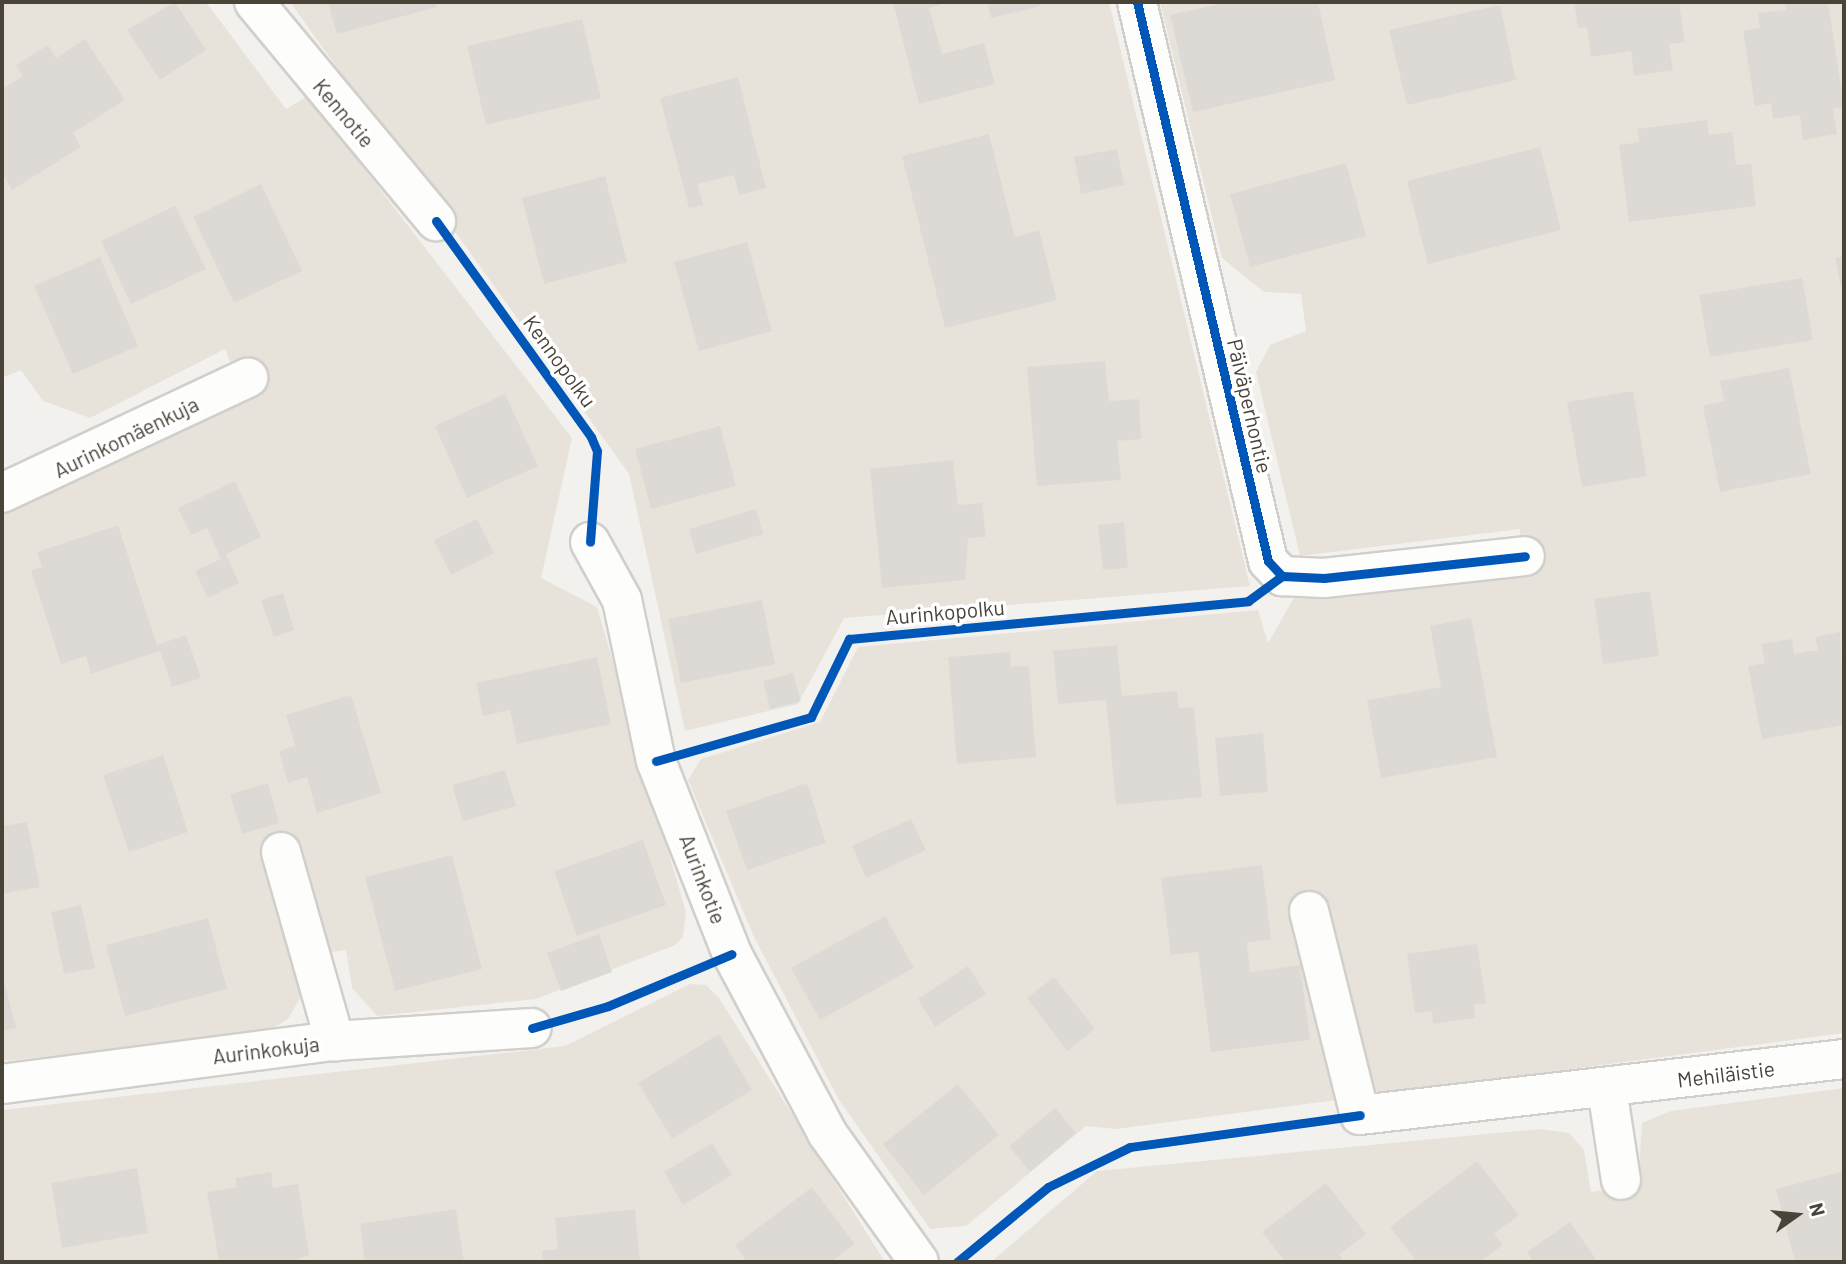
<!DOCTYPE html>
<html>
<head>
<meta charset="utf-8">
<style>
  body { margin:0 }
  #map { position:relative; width:1846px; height:1264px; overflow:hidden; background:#f3f1ee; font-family:Barlow,sans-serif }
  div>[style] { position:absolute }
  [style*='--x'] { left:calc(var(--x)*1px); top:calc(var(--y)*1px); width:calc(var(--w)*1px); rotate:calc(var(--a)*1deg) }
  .residential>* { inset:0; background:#e7e3db }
  .building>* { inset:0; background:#dddad6 }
  .roads { filter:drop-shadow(2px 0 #d1cfcb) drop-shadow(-2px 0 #d1cfcb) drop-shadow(0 2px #d1cfcb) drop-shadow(0 -2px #d1cfcb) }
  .minor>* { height:38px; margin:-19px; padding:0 19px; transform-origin:19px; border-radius:19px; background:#fdfdfc }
  .cycleway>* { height:9px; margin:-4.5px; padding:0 4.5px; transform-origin:4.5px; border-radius:4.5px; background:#0057b8 }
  span { translate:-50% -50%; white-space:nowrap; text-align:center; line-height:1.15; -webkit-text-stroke:7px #fff; paint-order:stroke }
  .street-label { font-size:21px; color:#4a4338 }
  .frame { position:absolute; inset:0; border:4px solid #4a4338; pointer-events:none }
  .north { position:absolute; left:1762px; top:1180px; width:70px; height:70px; -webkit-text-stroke:5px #fff; paint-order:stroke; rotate:75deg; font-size:19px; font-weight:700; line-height:28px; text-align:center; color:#4a4338 }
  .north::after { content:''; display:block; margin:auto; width:24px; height:32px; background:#4a4338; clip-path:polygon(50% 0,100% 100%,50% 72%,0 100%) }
</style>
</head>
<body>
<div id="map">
  <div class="residential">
    <i style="clip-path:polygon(2px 2px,206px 2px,286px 109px,308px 96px,572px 438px,541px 578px,597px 607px,686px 912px,683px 937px,675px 945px,536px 999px,377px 1016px,352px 988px,346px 950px,302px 956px,303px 992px,289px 1018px,263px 1035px,2px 1061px,2px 501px,244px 399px,225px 349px,90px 418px,43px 401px,21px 370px,2px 378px)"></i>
    <i style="clip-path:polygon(290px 2px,1109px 2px,1250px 586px,844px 618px,798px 704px,685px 731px,629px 474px)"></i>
    <i style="clip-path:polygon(1160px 2px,1844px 2px,1844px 1033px,1116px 1129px,1086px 1126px,966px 1226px,930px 1229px,839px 1100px,754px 937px,688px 780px,701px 759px,820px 722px,858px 647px,1258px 610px,1268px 643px,1295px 596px,1494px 575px,1522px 561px,1520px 529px,1300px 556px,1256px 372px,1270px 345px,1306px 331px,1301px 294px,1264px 292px,1222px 258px)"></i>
    <i style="clip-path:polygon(690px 984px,706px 985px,719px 998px,885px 1262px,2px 1262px,2px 1110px,565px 1046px)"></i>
    <i style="clip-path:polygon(1844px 1088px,1844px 1262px,991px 1262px,1097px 1171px,1540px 1129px,1569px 1133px,1584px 1150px,1591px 1192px,1638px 1185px,1642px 1123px,1671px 1111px)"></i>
  </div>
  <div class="building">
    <i style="clip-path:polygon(175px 2px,206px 50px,160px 80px,127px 30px)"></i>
    <i style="clip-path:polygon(328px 2px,436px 2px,437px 7px,337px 34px)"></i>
    <i style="clip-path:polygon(893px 2px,950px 2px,929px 8px,942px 54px,984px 43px,995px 84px,919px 104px)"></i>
    <i style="clip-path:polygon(987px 2px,1040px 2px,1041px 6px,991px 18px)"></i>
    <i style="clip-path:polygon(1229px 2px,1318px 2px,1335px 80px,1193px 112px,1170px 15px)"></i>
    <i style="clip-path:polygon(1574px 2px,1679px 2px,1685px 42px,1669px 44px,1673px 70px,1634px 76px,1631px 51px,1591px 57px,1587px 27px,1578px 28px)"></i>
    <i style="clip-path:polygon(1784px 2px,1828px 2px,1844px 107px,1833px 109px,1837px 134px,1803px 140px,1800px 115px,1773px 119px,1771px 103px,1755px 106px,1743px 31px,1760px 28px,1758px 13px,1786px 10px)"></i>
    <i style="clip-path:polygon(1500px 5px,1516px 80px,1407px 105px,1389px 30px)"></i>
    <i style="clip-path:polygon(582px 19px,601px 98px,486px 125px,467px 46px)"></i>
    <i style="clip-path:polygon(85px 39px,125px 100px,73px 133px,81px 147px,12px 190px,2px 173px,2px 89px,23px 76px,16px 65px,48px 45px,56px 58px)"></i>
    <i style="clip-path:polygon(738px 77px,766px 188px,739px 195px,734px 175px,698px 184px,703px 205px,689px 208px,660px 98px)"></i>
    <i style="clip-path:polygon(1707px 120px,1709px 135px,1732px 132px,1736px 165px,1751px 164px,1756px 206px,1629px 222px,1619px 145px,1639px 142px,1637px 129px)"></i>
    <i style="clip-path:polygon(989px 134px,1015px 237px,1039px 230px,1057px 300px,945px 328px,902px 156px)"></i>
    <i style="clip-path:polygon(1540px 147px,1561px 230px,1428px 264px,1407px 181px)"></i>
    <i style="clip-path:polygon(1117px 149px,1124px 185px,1081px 194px,1074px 157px)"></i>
    <i style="clip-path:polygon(1346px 163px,1366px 236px,1250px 267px,1230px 194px)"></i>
    <i style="clip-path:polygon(605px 176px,627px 262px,544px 284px,522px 198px)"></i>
    <i style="clip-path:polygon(261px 184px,302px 271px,234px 303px,193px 217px)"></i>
    <i style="clip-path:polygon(175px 206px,206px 269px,131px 304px,101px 241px)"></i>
    <i style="clip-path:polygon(747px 242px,772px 331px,699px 351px,674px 262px)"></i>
    <i style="clip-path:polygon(1844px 256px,1844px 286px,1841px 287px,1835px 258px)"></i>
    <i style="clip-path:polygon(100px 257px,138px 346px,73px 374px,34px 286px)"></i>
    <i style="clip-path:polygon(1802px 278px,1813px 340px,1710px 357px,1699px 295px)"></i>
    <i style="clip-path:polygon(1105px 361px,1109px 401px,1139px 399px,1141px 439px,1117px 441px,1121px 480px,1037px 486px,1027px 367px)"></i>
    <i style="clip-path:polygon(1789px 368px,1811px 474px,1720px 492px,1703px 406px,1724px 401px,1720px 381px)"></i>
    <i style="clip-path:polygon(1633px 391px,1647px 476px,1582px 487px,1567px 402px)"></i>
    <i style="clip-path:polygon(505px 394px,538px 466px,467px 498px,435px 426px)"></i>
    <i style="clip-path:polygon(720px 426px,736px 486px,651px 509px,635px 449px)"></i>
    <i style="clip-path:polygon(953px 460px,958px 505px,982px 503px,986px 537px,968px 538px,965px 580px,882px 588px,870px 469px)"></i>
    <i style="clip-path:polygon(235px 481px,261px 537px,226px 554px,239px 583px,208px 598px,195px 571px,221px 559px,207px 528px,191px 535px,178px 508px)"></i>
    <i style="clip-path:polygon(756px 509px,763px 534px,696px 554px,689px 529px)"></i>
    <i style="clip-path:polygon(477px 519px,494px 553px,451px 575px,434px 540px)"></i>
    <i style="clip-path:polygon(1124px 522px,1128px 568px,1103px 570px,1098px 525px)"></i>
    <i style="clip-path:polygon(118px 525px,157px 645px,186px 635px,201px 678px,172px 687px,160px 651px,91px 674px,86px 656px,61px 664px,31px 570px,42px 567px,37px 552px)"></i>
    <i style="clip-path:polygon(1650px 591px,1659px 656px,1603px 664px,1594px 599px)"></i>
    <i style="clip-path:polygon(283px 593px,294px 630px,274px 637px,261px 600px)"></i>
    <i style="clip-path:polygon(762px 600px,775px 664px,681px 683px,668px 619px)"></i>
    <i style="clip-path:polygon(1471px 618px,1497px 757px,1381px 778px,1367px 700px,1441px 687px,1430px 626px)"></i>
    <i style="clip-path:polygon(1840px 632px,1844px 725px,1762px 739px,1748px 666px,1765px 663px,1761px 644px,1792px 639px,1794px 654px,1818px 650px,1815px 637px)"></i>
    <i style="clip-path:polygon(1117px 645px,1122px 696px,1177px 691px,1179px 708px,1194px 707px,1202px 797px,1116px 805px,1106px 700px,1058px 704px,1053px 651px)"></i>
    <i style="clip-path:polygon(1010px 652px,1011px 667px,1029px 666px,1036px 757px,957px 764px,948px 657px)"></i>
    <i style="clip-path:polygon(597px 657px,611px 724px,517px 744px,510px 710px,483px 716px,476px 683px)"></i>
    <i style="clip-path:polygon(793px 673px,801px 701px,770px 709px,763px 681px)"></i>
    <i style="clip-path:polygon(351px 695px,381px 793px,317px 813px,307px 777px,288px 783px,279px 751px,295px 746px,286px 715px)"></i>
    <i style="clip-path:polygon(1263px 733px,1268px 792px,1220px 796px,1215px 738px)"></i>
    <i style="clip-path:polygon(163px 755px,188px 832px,129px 852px,103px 775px)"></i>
    <i style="clip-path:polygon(505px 770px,516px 806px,463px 821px,452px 785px)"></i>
    <i style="clip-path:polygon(268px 783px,279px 823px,242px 834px,230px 794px)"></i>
    <i style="clip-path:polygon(807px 783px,826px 843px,747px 870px,726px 811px)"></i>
    <i style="clip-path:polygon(911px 819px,926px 850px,866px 878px,852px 846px)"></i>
    <i style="clip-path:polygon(27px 822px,40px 887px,2px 894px,2px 826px)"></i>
    <i style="clip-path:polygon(643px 840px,666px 905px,577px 936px,554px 871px)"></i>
    <i style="clip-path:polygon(452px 855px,482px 969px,395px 991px,365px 877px)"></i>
    <i style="clip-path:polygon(1262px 865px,1271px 939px,1247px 943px,1250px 972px,1300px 965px,1310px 1040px,1211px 1052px,1198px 952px,1171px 955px,1161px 878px)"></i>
    <i style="clip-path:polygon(81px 905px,95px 968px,64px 974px,51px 912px)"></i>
    <i style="clip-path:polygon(885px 916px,914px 968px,820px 1020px,791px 968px)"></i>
    <i style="clip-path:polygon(208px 918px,227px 989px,125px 1016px,106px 945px)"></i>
    <i style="clip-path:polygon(599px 934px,612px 972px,561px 991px,547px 953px)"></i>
    <i style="clip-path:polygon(1477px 944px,1486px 1003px,1474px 1005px,1475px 1018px,1433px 1024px,1432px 1011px,1415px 1013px,1407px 954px)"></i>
    <i style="clip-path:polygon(968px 966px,986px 994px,935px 1027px,918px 999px)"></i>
    <i style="clip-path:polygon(2px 973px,16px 1028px,2px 1031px)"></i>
    <i style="clip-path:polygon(1054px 977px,1095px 1029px,1067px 1051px,1027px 998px)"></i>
    <i style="clip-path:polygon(719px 1034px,752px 1090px,672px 1139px,638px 1083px)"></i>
    <i style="clip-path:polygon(958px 1084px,999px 1135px,924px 1195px,883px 1144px)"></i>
    <i style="clip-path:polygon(1055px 1108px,1076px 1133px,1030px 1172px,1009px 1146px)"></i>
    <i style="clip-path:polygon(712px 1143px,732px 1175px,683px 1205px,664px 1172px)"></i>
    <i style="clip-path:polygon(1477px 1161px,1519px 1215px,1494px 1234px,1503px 1245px,1480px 1262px,1417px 1262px,1390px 1227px)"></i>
    <i style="clip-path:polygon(137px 1168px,148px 1233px,62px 1248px,51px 1183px)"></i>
    <i style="clip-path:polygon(1844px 1171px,1844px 1262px,1795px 1262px,1776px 1189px)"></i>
    <i style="clip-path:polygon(271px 1172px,273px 1188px,298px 1184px,309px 1255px,289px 1262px,219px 1262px,207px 1192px,237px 1187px,235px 1178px)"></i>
    <i style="clip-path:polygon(1326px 1183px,1366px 1234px,1339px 1255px,1345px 1262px,1285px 1262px,1262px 1232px)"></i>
    <i style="clip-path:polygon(812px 1187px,855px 1244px,831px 1262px,747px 1262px,735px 1245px)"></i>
    <i style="clip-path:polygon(456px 1209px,464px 1262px,365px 1262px,360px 1224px)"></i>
    <i style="clip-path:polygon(635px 1209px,640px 1262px,543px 1262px,542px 1251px,558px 1249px,555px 1218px)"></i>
    <i style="clip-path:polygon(1570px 1222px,1598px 1262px,1534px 1262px,1527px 1252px)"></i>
  </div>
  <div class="roads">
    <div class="minor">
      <i style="--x:254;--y:2;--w:285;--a:50.3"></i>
      <i style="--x:1137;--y:2;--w:574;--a:76.81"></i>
      <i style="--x:1268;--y:561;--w:21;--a:47"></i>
      <i style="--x:1282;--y:576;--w:42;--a:2.7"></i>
      <i style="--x:1324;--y:578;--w:202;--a:-6.2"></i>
      <i style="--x:2;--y:493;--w:272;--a:-25.1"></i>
      <i style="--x:590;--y:542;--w:66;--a:61.1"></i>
      <i style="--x:622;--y:600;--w:165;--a:78.1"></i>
      <i style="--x:656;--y:761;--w:207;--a:68.5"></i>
      <i style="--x:732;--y:954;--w:203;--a:62"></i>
      <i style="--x:827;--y:1133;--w:158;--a:54.5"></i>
      <i style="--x:281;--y:852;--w:197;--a:74.1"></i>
      <i style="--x:1309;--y:911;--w:210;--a:76"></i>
      <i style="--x:1360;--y:1115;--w:487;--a:-6.6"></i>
      <i style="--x:2;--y:1084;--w:336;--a:-7.4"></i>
      <i style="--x:335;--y:1041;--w:197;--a:-3.8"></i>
      <i style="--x:1607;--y:1089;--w:92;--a:81.3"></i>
    </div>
  </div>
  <div class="cycleway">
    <i style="--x:1137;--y:2;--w:574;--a:76.81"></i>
    <i style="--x:1268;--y:561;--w:21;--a:47"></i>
    <i style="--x:1282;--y:576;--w:42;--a:2.7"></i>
    <i style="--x:1324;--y:578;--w:202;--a:-6.2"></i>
    <i style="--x:436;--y:221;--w:266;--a:54.3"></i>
    <i style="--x:591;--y:437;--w:15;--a:67"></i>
    <i style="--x:597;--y:451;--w:91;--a:94.4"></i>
    <i style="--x:656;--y:761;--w:161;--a:-15.8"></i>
    <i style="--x:811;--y:717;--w:87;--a:-64"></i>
    <i style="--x:849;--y:639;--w:401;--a:-5.4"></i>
    <i style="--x:1248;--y:601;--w:42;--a:-36.3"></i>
    <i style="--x:532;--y:1028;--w:79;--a:-16.1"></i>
    <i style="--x:608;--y:1006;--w:134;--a:-22.8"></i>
    <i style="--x:957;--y:1262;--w:118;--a:-39.5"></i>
    <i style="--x:1048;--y:1187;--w:91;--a:-26"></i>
    <i style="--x:1130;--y:1147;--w:232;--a:-7.9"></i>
  </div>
  <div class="street-label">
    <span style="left:344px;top:113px;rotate:50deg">Kennotie</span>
    <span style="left:560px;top:361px;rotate:54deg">Kennopolku</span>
    <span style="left:1250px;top:406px;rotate:77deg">Päiväperhontie</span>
    <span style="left:126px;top:437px;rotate:-26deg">Aurinkomäenkuja</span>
    <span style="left:945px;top:612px;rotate:-5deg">Aurinkopolku</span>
    <span style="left:703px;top:879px;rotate:69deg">Aurinkotie</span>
    <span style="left:266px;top:1050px;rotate:-7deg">Aurinkokuja</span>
    <span style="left:1726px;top:1074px;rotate:-7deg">Mehiläistie</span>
  </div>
  <div class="frame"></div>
  <div class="north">N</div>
</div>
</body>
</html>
